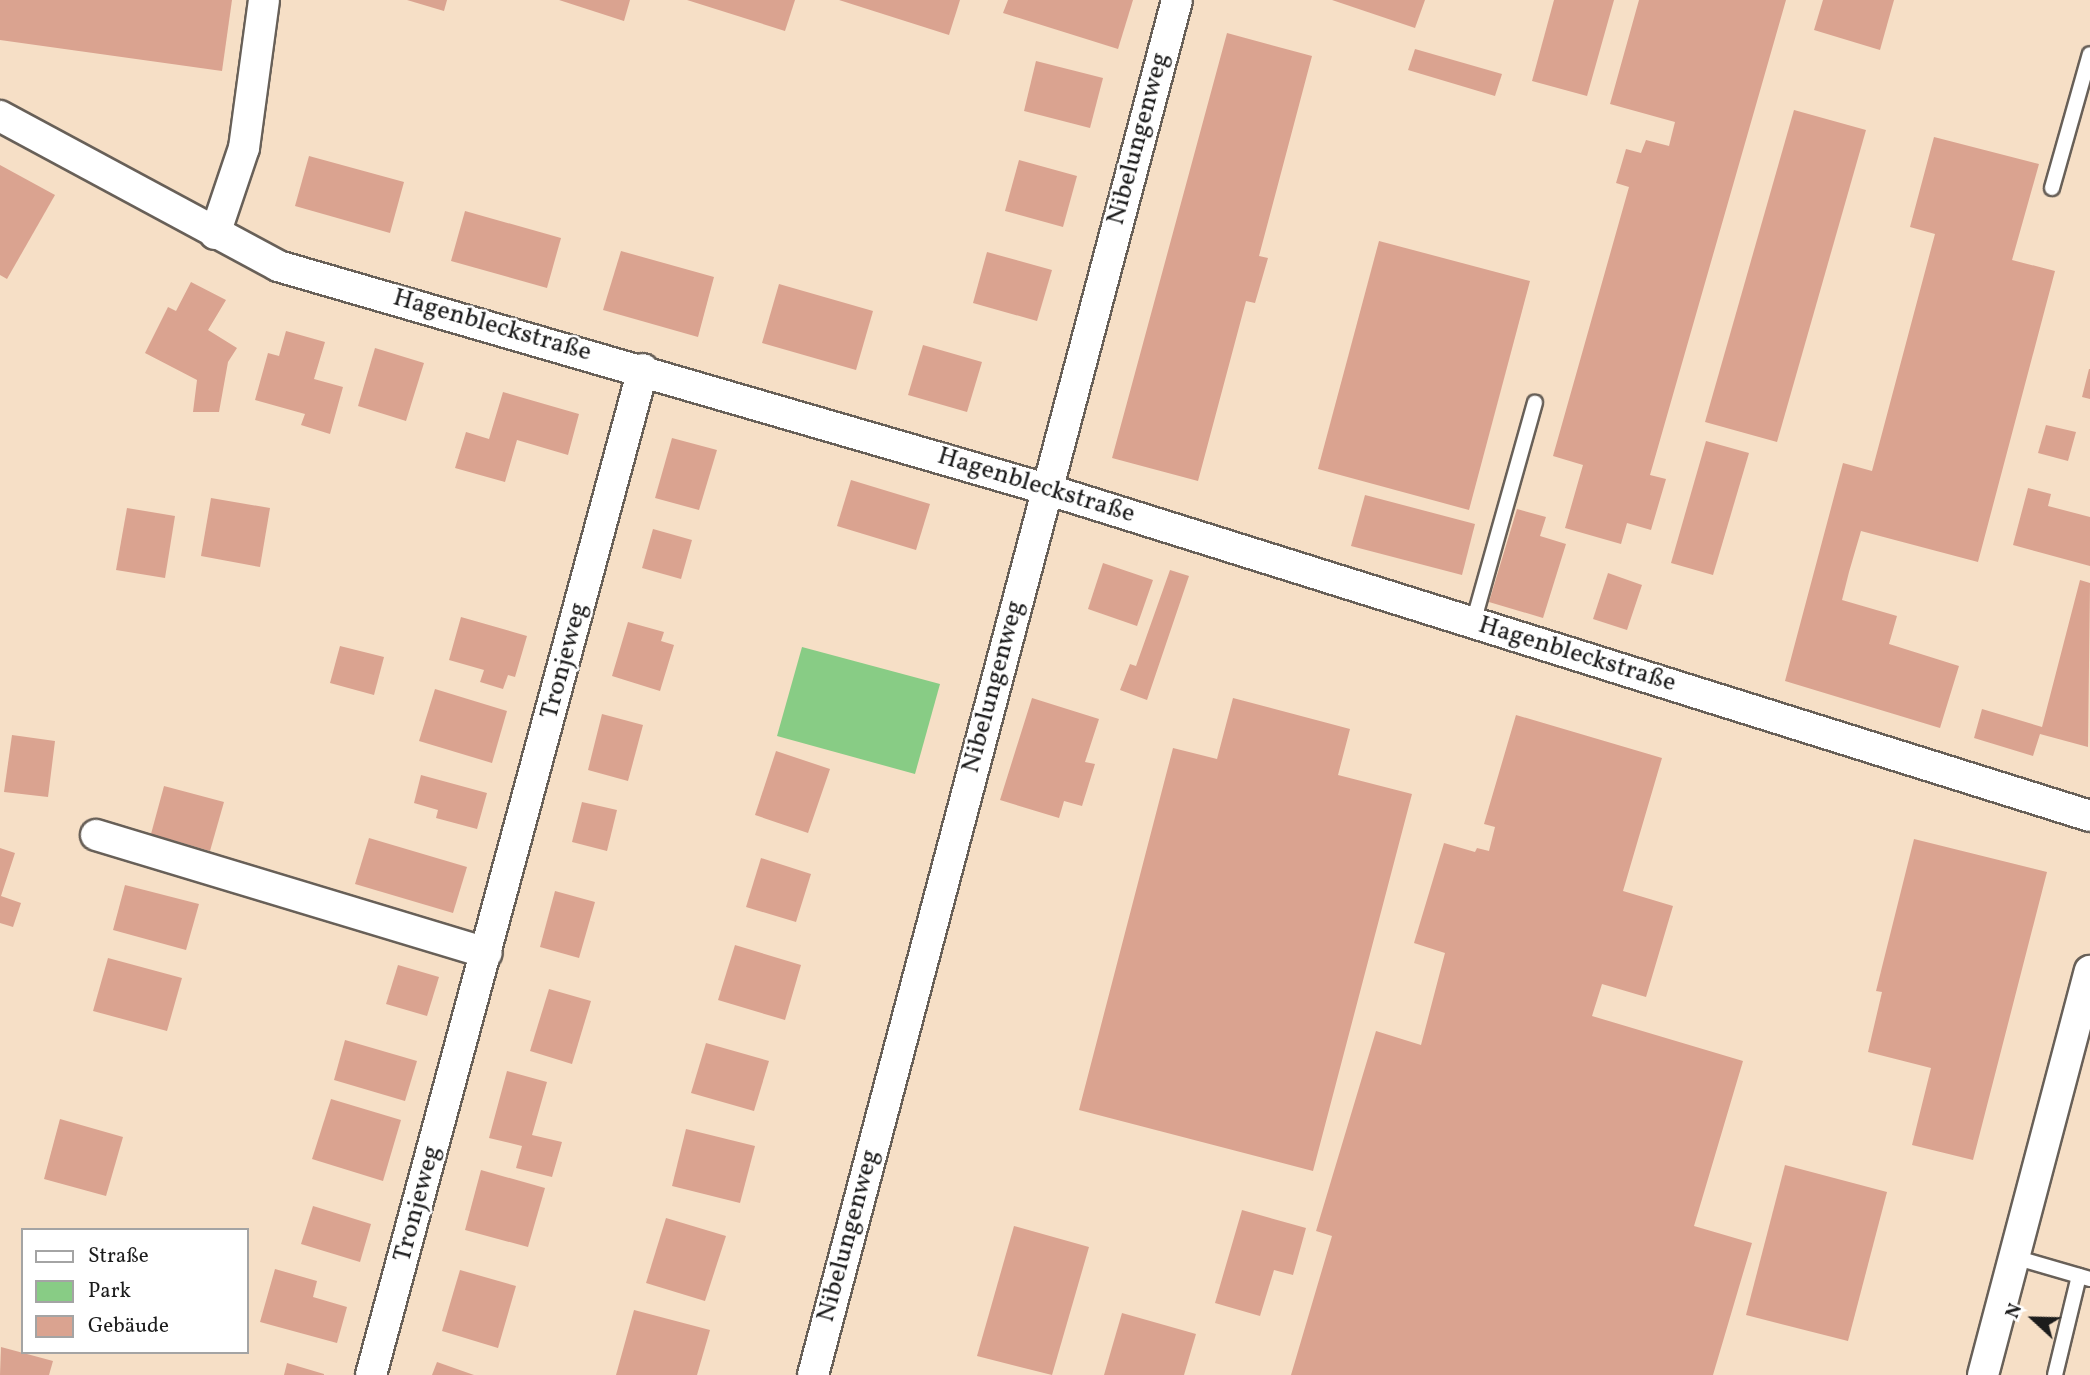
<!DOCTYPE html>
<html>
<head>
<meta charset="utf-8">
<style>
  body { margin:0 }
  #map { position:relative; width:2090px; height:1375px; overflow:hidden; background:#f6dfc6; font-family:Vollkorn,serif }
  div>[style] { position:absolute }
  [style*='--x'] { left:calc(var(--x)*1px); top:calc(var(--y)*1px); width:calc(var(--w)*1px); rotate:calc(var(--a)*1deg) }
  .green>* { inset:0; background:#88cc85 }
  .building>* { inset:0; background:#daa390 }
  .roads { filter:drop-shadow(2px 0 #686058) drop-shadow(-2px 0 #686058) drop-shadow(0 2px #686058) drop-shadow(0 -2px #686058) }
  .service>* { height:14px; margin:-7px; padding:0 7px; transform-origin:7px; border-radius:7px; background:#fff }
  .minor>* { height:30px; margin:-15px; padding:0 15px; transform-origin:15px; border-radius:15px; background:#fff }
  span { translate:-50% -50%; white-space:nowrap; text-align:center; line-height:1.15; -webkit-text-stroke:5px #fff; paint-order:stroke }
  .street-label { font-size:26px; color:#1c1c1c }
  .legend { position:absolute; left:21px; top:1228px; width:228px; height:126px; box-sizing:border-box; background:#fff; border:2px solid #a4a4a4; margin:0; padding:9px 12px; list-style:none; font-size:21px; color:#1c1c1c }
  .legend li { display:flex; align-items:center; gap:14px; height:35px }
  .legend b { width:35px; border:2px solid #a4a4a4 }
  .north { position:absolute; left:1999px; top:1284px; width:70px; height:70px; -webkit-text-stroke:5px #fff; paint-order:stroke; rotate:292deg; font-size:19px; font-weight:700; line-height:28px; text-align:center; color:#1c1c1c }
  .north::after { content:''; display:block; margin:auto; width:24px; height:32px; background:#1c1c1c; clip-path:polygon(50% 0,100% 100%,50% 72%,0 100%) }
</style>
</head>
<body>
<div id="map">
  <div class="green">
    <i style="clip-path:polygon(802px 647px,940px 684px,915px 774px,777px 736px)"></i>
  </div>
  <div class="building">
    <i style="clip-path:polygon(0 0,232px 0,222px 71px,0 40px)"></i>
    <i style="clip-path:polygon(407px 0,447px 0,444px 11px)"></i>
    <i style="clip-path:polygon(559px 0,630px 0,624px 21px)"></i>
    <i style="clip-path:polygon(687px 0,795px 0,785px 31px)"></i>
    <i style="clip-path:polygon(839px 0,960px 0,949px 35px)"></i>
    <i style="clip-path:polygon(1008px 0,1133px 0,1118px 49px,1003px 13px)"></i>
    <i style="clip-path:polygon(1332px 0,1425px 0,1415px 28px)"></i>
    <i style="clip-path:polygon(1554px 0,1614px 0,1587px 96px,1532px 81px)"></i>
    <i style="clip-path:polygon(1639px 0,1786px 0,1650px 475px,1666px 479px,1651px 530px,1627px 523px,1621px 544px,1565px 528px,1583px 465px,1553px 456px,1629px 187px,1616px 183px,1626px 149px,1641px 153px,1646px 140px,1669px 146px,1675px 122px,1610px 104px)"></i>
    <i style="clip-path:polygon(1823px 0,1894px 0,1880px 50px,1814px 30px)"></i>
    <i style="clip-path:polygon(1227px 33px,1312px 56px,1259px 256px,1268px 258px,1255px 303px,1246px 301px,1198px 481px,1112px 458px)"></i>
    <i style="clip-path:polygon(1415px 49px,1502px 74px,1495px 96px,1408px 70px)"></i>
    <i style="clip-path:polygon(1036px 61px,1103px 78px,1090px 128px,1024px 111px)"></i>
    <i style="clip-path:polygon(1794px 110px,1866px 130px,1777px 442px,1705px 422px)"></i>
    <i style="clip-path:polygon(1934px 137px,2039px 164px,2012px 260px,2055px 271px,1978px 562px,1861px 531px,1849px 572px,1842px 600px,1897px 616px,1889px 644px,1959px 666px,1940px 728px,1785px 681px,1843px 463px,1872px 471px,1935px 234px,1910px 227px)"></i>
    <i style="clip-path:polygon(309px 156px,404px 182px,390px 233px,295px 206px)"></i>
    <i style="clip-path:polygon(1019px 160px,1077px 176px,1063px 227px,1005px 211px)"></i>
    <i style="clip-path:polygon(0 165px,55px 195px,7px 279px,0 275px)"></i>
    <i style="clip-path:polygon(465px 211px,561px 238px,547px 288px,451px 261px)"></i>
    <i style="clip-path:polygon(1379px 241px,1530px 281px,1469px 510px,1318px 469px)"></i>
    <i style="clip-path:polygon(621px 251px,714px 277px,698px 337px,603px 310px)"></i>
    <i style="clip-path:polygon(987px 252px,1052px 270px,1037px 321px,973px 303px)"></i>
    <i style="clip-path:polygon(191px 282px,226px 300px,208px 330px,237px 348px,228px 362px,219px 412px,193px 412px,197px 380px,145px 353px,168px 307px,176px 311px)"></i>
    <i style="clip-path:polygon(779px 284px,873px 311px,856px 370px,762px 343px)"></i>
    <i style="clip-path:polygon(286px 331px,325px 342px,314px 379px,343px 387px,330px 434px,301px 425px,305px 414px,255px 400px,268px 353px,279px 356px)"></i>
    <i style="clip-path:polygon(923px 345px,982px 362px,967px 412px,908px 395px)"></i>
    <i style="clip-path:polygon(375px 348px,424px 363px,406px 421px,358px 406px)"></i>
    <i style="clip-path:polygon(2089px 369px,2090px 369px,2090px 399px,2082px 397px)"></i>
    <i style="clip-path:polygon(503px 392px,579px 414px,568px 455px,517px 440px,505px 482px,455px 468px,466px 432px,489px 439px)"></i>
    <i style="clip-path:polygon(2046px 425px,2076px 432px,2068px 461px,2038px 453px)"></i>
    <i style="clip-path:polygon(672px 438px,717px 450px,699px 510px,655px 498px)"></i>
    <i style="clip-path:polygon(1706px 441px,1749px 453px,1713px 575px,1671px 563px)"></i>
    <i style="clip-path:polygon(851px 480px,930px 504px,916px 550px,837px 526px)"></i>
    <i style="clip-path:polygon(2028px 488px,2051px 494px,2048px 506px,2090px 517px,2090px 566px,2013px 545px)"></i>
    <i style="clip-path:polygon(1365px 495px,1475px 524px,1462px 575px,1351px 546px)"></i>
    <i style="clip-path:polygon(211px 498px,270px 508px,260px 567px,201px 556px)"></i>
    <i style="clip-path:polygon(127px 508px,175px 516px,165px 578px,116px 570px)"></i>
    <i style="clip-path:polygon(1517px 509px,1546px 517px,1540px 536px,1566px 544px,1543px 618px,1489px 602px)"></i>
    <i style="clip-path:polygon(653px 529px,692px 540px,681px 579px,642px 568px)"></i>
    <i style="clip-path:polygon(1103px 563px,1153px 580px,1137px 626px,1088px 609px)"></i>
    <i style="clip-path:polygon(1170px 570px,1189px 576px,1147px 700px,1120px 690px,1130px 664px,1136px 666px)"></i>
    <i style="clip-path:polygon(1608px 573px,1642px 585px,1627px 630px,1593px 619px)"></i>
    <i style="clip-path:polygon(2080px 580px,2090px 583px,2088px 747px,2040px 734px,2033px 756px,1974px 738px,1982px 709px,2042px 727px)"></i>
    <i style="clip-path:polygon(461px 617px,527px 636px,515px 677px,508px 675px,503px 689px,480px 682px,484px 670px,449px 660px)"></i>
    <i style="clip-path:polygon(628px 622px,664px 632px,661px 641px,674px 645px,660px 691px,612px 676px)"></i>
    <i style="clip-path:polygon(340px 646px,384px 657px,374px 695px,330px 683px)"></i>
    <i style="clip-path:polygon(435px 689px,507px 711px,492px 763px,419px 741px)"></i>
    <i style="clip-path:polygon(1032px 698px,1099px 719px,1085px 762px,1095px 764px,1082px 806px,1064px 801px,1059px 818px,1000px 800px)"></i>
    <i style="clip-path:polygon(1233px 698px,1350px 729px,1338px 775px,1412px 794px,1313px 1171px,1079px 1110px,1173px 748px,1217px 759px)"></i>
    <i style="clip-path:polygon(602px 714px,643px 725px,628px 781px,588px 770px)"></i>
    <i style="clip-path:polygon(1516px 715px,1662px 758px,1623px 891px,1673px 906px,1646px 997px,1602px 984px,1592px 1016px,1743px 1061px,1694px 1226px,1752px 1243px,1713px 1375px,1291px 1375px,1332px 1236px,1316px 1231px,1376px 1031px,1421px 1045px,1445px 953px,1414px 943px,1444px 843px,1475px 852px,1477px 848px,1489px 851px,1495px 827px,1484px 824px)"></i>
    <i style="clip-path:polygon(12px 735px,55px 741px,48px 797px,4px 792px)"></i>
    <i style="clip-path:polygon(776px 751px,830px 769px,808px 833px,755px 815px)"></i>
    <i style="clip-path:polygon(421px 775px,487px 793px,477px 829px,436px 818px,438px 810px,414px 803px)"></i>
    <i style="clip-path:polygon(164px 786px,224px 802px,210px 851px,151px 834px)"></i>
    <i style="clip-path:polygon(582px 802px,617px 810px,607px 851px,572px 842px)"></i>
    <i style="clip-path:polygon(369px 838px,467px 867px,453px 913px,355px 884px)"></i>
    <i style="clip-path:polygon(1914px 839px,2047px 872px,1973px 1160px,1912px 1145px,1931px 1068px,1868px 1052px,1882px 992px,1876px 991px)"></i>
    <i style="clip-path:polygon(0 848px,15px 853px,1px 896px,21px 903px,13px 927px,0 923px)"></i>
    <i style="clip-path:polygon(761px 858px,811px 874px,796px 922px,746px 907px)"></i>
    <i style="clip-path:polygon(125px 885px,199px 904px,186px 950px,113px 930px)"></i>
    <i style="clip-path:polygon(555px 891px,595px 902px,579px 958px,540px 947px)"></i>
    <i style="clip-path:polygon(735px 945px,801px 965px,785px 1020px,718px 1000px)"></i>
    <i style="clip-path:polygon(108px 958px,182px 978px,167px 1031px,93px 1011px)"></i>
    <i style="clip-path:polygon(398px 965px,439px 977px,427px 1016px,386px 1004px)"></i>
    <i style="clip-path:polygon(549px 989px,591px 1001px,572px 1064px,530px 1051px)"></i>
    <i style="clip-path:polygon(345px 1040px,417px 1061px,405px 1101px,334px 1080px)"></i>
    <i style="clip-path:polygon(706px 1043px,769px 1061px,754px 1111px,691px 1093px)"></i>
    <i style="clip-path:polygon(507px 1071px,547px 1082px,532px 1135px,562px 1142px,552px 1177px,516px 1168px,522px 1146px,489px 1138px)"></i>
    <i style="clip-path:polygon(331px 1099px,401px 1120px,383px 1181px,312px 1159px)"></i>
    <i style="clip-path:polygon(60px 1119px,123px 1137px,106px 1196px,44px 1179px)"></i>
    <i style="clip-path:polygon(686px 1129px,755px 1146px,740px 1203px,672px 1186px)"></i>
    <i style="clip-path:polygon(1785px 1165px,1887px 1192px,1848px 1341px,1746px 1315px)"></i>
    <i style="clip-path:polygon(481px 1170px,545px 1188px,528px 1247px,465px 1230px)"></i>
    <i style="clip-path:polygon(313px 1206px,371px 1224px,360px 1262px,301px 1244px)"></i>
    <i style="clip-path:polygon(1242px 1210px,1306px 1228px,1293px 1275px,1274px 1270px,1260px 1316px,1215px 1303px)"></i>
    <i style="clip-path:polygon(666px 1218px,726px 1236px,705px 1301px,646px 1283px)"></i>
    <i style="clip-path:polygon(1014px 1226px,1089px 1247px,1052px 1375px,977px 1356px)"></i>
    <i style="clip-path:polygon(275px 1269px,317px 1281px,313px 1297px,347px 1307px,337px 1343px,260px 1322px)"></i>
    <i style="clip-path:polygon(460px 1270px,516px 1286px,498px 1348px,442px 1331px)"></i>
    <i style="clip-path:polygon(634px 1310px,710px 1330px,697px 1375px,616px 1375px)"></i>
    <i style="clip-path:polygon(1122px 1313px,1196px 1334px,1184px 1375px,1104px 1375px)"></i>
    <i style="clip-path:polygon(1px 1347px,53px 1361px,49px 1375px,0 1375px)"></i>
    <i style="clip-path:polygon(437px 1362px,474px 1375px,432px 1375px)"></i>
    <i style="clip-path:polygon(287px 1363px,324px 1374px,324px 1375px,284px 1375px)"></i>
  </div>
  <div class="roads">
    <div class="service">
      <i style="--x:2052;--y:188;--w:139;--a:-74.2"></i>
      <i style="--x:1473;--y:623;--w:229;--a:-74.3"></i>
      <i style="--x:2014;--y:1257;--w:79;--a:16.1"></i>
      <i style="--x:2055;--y:1375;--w:102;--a:-76.4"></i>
    </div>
    <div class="minor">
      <i style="--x:0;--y:116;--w:316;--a:28.3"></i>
      <i style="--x:278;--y:266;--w:800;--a:16.19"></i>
      <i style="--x:1046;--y:489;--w:1094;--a:17.39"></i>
      <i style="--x:215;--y:234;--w:91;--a:-71.4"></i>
      <i style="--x:244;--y:148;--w:149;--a:-82.3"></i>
      <i style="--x:96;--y:835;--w:408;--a:16.8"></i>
      <i style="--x:371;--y:1375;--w:1042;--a:-74.87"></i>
      <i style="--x:813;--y:1375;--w:1422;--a:-75.17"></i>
      <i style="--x:1983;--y:1375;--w:418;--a:-75.2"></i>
    </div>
  </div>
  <div class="street-label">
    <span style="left:1139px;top:139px;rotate:-75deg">Nibelungenweg</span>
    <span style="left:492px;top:326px;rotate:16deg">Hagenbleckstraße</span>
    <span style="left:1036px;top:486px;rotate:17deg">Hagenbleckstraße</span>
    <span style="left:1577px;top:655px;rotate:17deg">Hagenbleckstraße</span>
    <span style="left:565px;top:661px;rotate:-75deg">Tronjeweg</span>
    <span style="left:994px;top:687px;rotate:-75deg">Nibelungenweg</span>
    <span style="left:418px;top:1204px;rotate:-75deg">Tronjeweg</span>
    <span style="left:849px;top:1236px;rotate:-75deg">Nibelungenweg</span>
  </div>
  <ul class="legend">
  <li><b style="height:9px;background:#fff"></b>Straße</li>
  <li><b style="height:19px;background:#88cc85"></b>Park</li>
  <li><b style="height:19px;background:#daa390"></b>Gebäude</li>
  </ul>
  <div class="north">N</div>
</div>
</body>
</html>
